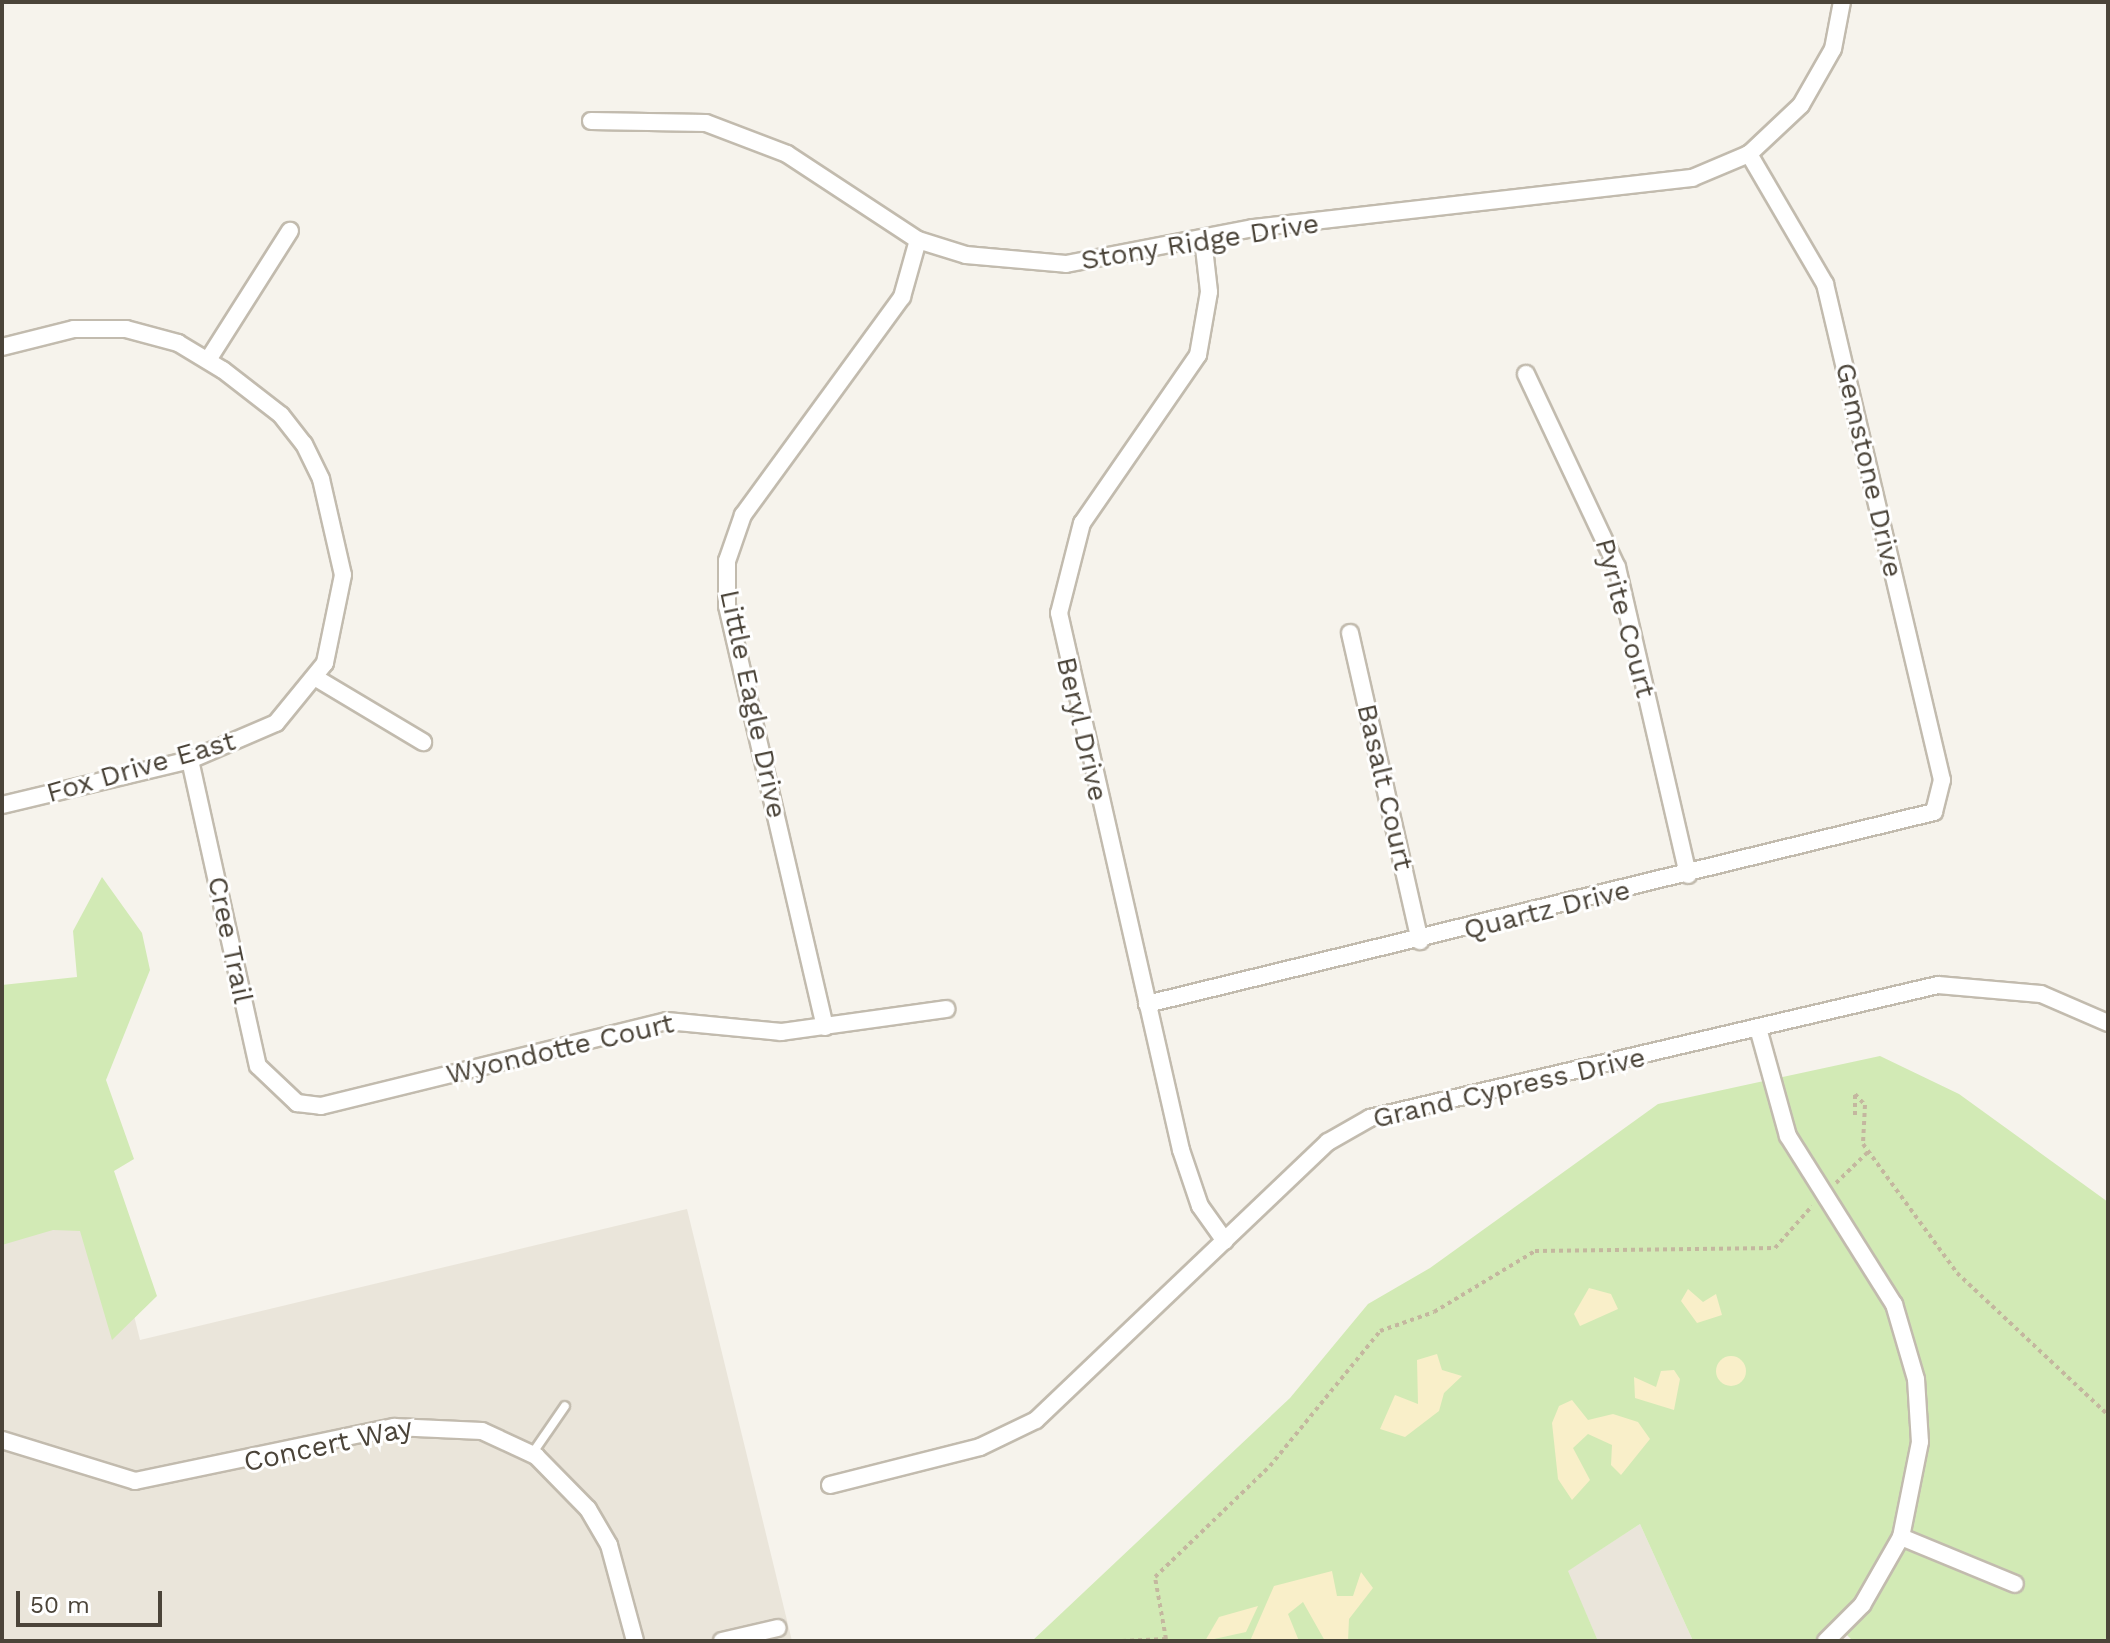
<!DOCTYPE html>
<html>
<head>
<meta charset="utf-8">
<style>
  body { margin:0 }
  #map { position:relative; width:2110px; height:1643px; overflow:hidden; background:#f6f3ec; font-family:"Work Sans",sans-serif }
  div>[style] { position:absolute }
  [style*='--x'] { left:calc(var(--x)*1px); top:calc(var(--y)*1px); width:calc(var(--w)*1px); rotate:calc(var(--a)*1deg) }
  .residential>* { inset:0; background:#eae5da }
  .green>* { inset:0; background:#d2eab5 }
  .sand>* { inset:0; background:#f9efc9 }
  .round { border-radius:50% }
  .path>* { height:4px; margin-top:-2px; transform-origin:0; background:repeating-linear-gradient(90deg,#c4b79f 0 4px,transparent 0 8px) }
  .roads { filter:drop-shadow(2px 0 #c2bbae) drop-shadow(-2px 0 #c2bbae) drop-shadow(0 2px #c2bbae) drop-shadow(0 -2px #c2bbae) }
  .lane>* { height:8px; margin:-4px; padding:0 4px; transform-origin:4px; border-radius:4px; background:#fff }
  .street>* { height:16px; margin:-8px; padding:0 8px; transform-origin:8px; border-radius:8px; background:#fff }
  span { translate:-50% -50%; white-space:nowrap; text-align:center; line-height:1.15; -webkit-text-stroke:6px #fff; paint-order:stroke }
  .street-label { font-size:28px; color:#4b4439 }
  .frame { position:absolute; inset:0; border:4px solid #4b4439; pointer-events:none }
  .scale { position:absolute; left:16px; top:1591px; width:146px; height:36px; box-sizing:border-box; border:4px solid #4b4439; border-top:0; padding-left:10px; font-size:24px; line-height:28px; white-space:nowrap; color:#4b4439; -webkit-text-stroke:6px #fff; paint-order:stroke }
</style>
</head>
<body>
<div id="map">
  <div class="residential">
    <i style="clip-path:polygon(99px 1173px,140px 1340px,687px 1209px,792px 1641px,2px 1641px,2px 1197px)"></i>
    <i style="clip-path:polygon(1640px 1524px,1693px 1641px,1598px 1641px,1567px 1571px)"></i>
  </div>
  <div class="green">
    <i style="clip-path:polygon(102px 877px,142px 933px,150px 970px,106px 1080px,134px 1159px,114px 1171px,157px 1296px,112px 1340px,80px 1231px,53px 1230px,2px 1245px,2px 985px,77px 977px,73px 931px)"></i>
    <i style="clip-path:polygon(1880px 1056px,1959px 1094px,2108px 1202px,2108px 1641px,1853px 1641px,1841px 1629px,1826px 1641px,1693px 1641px,1640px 1524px,1568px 1571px,1598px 1641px,1032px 1641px,1290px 1398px,1368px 1304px,1430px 1268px,1658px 1104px)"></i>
  </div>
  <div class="sand">
    <i style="clip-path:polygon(1589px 1288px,1611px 1294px,1618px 1309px,1580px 1326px,1574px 1314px)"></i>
    <i style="clip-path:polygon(1688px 1289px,1703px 1302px,1716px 1294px,1722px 1315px,1697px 1323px,1681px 1301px)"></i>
    <i style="clip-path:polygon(1437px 1354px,1442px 1370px,1462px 1376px,1444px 1393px,1439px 1411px,1405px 1437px,1380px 1429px,1395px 1395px,1418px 1404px,1417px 1360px)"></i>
    <i class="round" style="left:1716px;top:1356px;width:30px;height:30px"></i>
    <i style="clip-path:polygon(1674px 1370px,1680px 1379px,1674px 1410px,1635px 1398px,1634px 1377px,1656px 1387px,1661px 1371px)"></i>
    <i style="clip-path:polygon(1572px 1400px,1588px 1420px,1613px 1414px,1638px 1422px,1650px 1439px,1621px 1475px,1611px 1465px,1612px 1445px,1588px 1434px,1573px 1448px,1590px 1480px,1572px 1500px,1558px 1479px,1552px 1423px,1559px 1406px)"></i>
    <i style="clip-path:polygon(1332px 1571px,1337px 1596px,1353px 1596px,1361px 1572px,1373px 1588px,1349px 1619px,1348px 1641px,1325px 1641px,1303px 1602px,1288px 1614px,1299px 1641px,1250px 1641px,1274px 1586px)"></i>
    <i style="clip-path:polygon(1258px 1606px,1246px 1632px,1205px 1641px,1219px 1617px)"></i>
  </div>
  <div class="path">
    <i style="--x:1855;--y:1115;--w:21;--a:-90"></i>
    <i style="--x:1855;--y:1094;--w:15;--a:48"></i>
    <i style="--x:1865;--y:1105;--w:39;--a:93"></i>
    <i style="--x:1863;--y:1144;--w:160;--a:53.9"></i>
    <i style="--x:1957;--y:1273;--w:207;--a:43.2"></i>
    <i style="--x:1836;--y:1183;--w:45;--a:-44.1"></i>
    <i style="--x:1122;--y:1641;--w:44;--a:-2.6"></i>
    <i style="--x:1166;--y:1639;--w:63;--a:-100.1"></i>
    <i style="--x:1155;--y:1577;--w:160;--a:-44"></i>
    <i style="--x:1270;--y:1466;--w:174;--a:-50.8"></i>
    <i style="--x:1380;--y:1331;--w:57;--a:-19.4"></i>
    <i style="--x:1434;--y:1312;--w:118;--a:-31.1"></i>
    <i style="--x:1535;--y:1251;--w:240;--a:-0.7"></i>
    <i style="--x:1775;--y:1248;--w:56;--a:-48.6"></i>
  </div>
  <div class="roads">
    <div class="lane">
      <i style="--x:532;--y:1454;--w:58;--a:-55.5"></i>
    </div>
    <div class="street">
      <i style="--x:591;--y:121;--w:115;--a:1"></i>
      <i style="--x:706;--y:123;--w:87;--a:20.9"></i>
      <i style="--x:787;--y:154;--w:157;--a:33.3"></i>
      <i style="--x:918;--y:240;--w:50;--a:17.4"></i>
      <i style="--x:966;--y:255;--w:100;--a:5.1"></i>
      <i style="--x:1066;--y:264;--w:190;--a:-10.9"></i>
      <i style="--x:1253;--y:228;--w:442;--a:-6.5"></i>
      <i style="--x:1692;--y:178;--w:62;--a:-22.8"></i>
      <i style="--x:1749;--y:154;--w:71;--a:-43.3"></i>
      <i style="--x:1801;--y:105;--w:64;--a:-60.3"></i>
      <i style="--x:1833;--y:49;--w:48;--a:-79.2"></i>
      <i style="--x:1203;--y:239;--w:53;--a:83.5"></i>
      <i style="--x:1209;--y:292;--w:64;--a:99.9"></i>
      <i style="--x:1198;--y:355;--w:204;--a:124.6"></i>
      <i style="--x:1082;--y:523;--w:93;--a:104.3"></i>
      <i style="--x:1059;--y:613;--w:551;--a:77.2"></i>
      <i style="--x:1181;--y:1150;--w:59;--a:71.3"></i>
      <i style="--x:1200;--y:1206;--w:43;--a:54.5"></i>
      <i style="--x:2;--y:347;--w:74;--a:-14"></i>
      <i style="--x:74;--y:329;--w:52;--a:0"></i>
      <i style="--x:126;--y:329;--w:54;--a:15.1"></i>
      <i style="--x:178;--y:343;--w:52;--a:31"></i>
      <i style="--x:223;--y:370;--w:73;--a:37.8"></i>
      <i style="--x:281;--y:415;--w:37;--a:52"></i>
      <i style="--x:304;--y:444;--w:39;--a:64"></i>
      <i style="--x:321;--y:479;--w:98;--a:77.1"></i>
      <i style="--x:343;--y:575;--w:90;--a:101.6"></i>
      <i style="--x:325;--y:663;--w:77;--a:129.2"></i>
      <i style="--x:276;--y:723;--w:94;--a:156.7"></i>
      <i style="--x:190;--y:760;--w:193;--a:166.5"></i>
      <i style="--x:208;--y:360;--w:153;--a:-57.6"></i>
      <i style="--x:1526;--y:374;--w:213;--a:64.8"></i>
      <i style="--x:1617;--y:567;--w:316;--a:77"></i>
      <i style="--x:1350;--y:633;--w:316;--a:77.2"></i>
      <i style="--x:316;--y:678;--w:125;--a:30.9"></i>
      <i style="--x:190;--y:760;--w:313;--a:77.5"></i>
      <i style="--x:258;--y:1066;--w:54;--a:43.5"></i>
      <i style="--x:297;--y:1103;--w:24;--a:7"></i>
      <i style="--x:321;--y:1106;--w:356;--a:-13.8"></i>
      <i style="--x:667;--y:1021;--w:115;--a:5.5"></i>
      <i style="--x:781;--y:1032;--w:167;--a:-7.9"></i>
      <i style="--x:1147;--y:1004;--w:810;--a:-13.71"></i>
      <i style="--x:1934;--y:812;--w:33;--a:-76"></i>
      <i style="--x:1942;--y:780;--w:510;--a:-103.27"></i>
      <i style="--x:1825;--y:284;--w:151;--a:-120.3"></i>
      <i style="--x:825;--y:1027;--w:432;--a:-103.1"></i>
      <i style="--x:727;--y:606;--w:45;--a:-90"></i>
      <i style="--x:727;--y:561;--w:49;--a:-70.8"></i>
      <i style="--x:743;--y:515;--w:270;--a:-53.9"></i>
      <i style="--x:902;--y:297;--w:59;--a:-74.3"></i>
      <i style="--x:1758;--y:1028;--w:112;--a:74.5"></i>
      <i style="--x:1788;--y:1136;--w:199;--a:57.8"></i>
      <i style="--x:1894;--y:1304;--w:78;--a:73.7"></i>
      <i style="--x:1916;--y:1379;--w:63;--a:86.4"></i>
      <i style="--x:1920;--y:1442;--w:97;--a:101.3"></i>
      <i style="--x:1901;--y:1537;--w:78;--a:119.8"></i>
      <i style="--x:1862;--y:1605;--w:51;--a:135"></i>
      <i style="--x:2;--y:1440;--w:139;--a:17.1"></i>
      <i style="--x:135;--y:1481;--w:265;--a:-11.8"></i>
      <i style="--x:394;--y:1427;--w:88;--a:2.6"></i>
      <i style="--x:482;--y:1431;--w:60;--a:24.8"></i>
      <i style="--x:536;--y:1456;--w:74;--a:45.5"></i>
      <i style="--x:588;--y:1509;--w:42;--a:59.7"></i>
      <i style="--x:609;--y:1545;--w:99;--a:74.8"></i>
      <i style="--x:830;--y:1485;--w:155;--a:-14.2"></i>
      <i style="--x:980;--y:1447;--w:62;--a:-25.7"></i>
      <i style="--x:1036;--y:1420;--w:403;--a:-43.6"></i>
      <i style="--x:1328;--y:1142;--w:48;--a:-29.7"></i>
      <i style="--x:1370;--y:1118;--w:583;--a:-13.18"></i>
      <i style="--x:1938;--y:985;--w:103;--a:5"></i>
      <i style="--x:2041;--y:994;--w:73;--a:23.4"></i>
      <i style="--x:1901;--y:1537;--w:123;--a:22.4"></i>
      <i style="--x:722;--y:1641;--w:57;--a:-13.1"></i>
    </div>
  </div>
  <div class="street-label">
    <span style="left:1200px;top:242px;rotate:-9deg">Stony Ridge Drive</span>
    <span style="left:1869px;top:470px;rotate:77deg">Gemstone Drive</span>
    <span style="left:1625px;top:618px;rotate:75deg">Pyrite Court</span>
    <span style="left:753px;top:704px;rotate:78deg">Little Eagle Drive</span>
    <span style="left:1082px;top:729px;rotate:77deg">Beryl Drive</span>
    <span style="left:141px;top:767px;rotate:-16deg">Fox Drive East</span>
    <span style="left:1385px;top:787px;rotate:77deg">Basalt Court</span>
    <span style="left:1547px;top:910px;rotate:-14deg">Quartz Drive</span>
    <span style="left:230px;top:940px;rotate:78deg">Cree Trail</span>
    <span style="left:560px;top:1049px;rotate:-13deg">Wyondotte Court</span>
    <span style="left:1509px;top:1088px;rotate:-13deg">Grand Cypress Drive</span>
    <span style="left:328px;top:1445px;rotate:-12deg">Concert Way</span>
  </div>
  <div class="frame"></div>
  <div class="scale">50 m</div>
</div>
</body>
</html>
